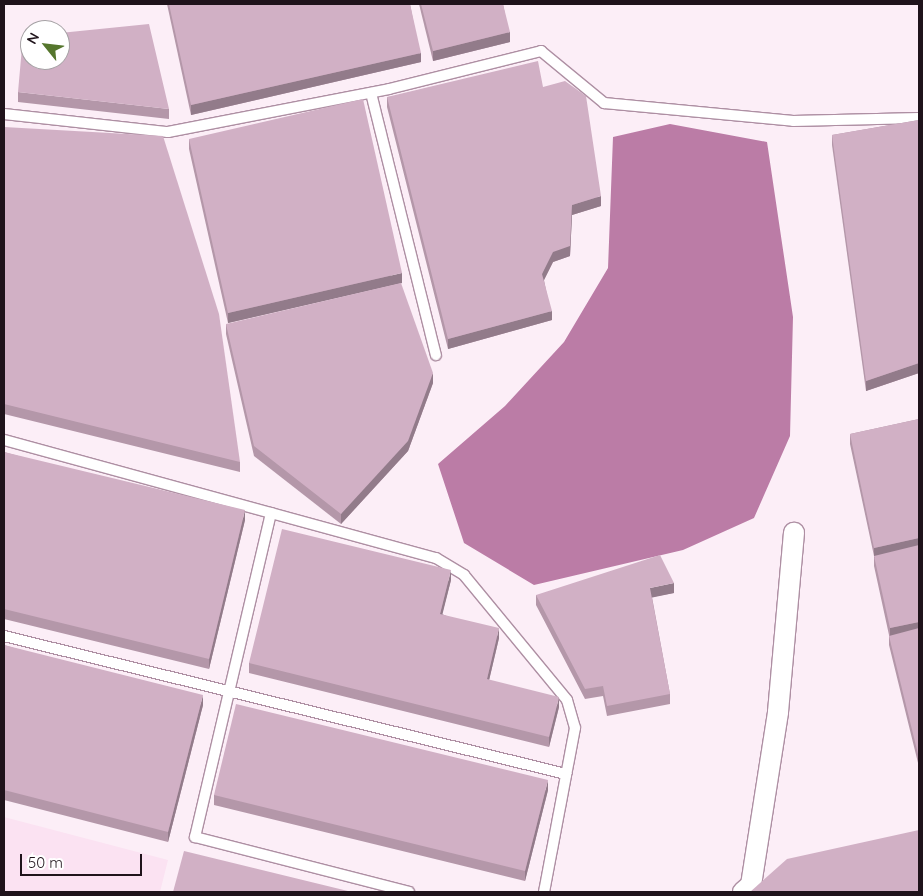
<!DOCTYPE html>
<html>
<head>
<meta charset="utf-8">
<style>
  body { margin:0 }
  #map { position:relative; width:923px; height:896px; overflow:hidden; background:#fceef7; font-family:Quicksand,sans-serif }
  div>[style] { position:absolute }
  [style*='--x'] { left:calc(var(--x)*1px); top:calc(var(--y)*1px); width:calc(var(--w)*1px); rotate:calc(var(--a)*1deg) }
  .built>* { inset:0; background:#fbe2f2 }
  .water>* { inset:0; background:#bb7ca6 }
  .roads { filter:drop-shadow(1px 0 #ae8fa3) drop-shadow(-1px 0 #ae8fa3) drop-shadow(0 1px #ae8fa3) drop-shadow(0 -1px #ae8fa3) }
  .service>* { height:10px; margin:-5px; padding:0 5px; transform-origin:5px; border-radius:5px; background:#fff }
  .minor>* { height:20px; margin:-10px; padding:0 10px; transform-origin:10px; border-radius:10px; background:#fff }
  .wall>* { inset:0; background:#b497a9 }
  .shaded-wall>* { inset:0; background:#927b8a }
  .building>* { inset:0; background:#d1b0c5 }
  span { translate:-50% -50%; white-space:nowrap; text-align:center; line-height:1.15; -webkit-text-stroke:4px #fff; paint-order:stroke }
  .frame { position:absolute; inset:0; border:5px solid #1f131b; pointer-events:none }
  .north { position:absolute; left:20px; top:20px; width:50px; height:50px; box-sizing:border-box; background:#fff; border:1px solid #a5a1a4; border-radius:50%; rotate:299deg; font-size:14px; font-weight:700; line-height:20px; text-align:center; color:#1f131b }
  .north::after { content:''; display:block; margin:auto; width:18px; height:22px; background:#55762d; clip-path:polygon(50% 0,100% 100%,50% 72%,0 100%) }
  .scale { position:absolute; left:20px; top:854px; width:122px; height:22px; box-sizing:border-box; border:2px solid #1f131b; border-top:0; padding-left:6px; font-size:15px; line-height:18px; white-space:nowrap; color:#1f131b; -webkit-text-stroke:4px #fff; paint-order:stroke }
</style>
</head>
<body>
<div id="map">
  <div class="built">
    <i style="clip-path:polygon(4px 817px,168px 860px,160px 892px,4px 892px)"></i>
  </div>
  <div class="water">
    <i style="clip-path:polygon(670px 124px,767px 142px,793px 317px,790px 436px,754px 518px,683px 550px,534px 585px,464px 543px,438px 464px,505px 406px,564px 342px,608px 268px,613px 137px)"></i>
  </div>
  <div class="roads">
    <div class="service">
      <i style="--x:371;--y:93;--w:270;--a:76.1"></i>
      <i style="--x:4;--y:114;--w:165;--a:6.3"></i>
      <i style="--x:168;--y:132;--w:225;--a:-11"></i>
      <i style="--x:389;--y:89;--w:157;--a:-14"></i>
      <i style="--x:541;--y:51;--w:82;--a:39.5"></i>
      <i style="--x:604;--y:103;--w:190;--a:5.4"></i>
      <i style="--x:793;--y:121;--w:126;--a:-1.4"></i>
      <i style="--x:4;--y:440;--w:448;--a:15.3"></i>
      <i style="--x:436;--y:558;--w:33;--a:31"></i>
      <i style="--x:464;--y:575;--w:162;--a:50.5"></i>
      <i style="--x:567;--y:700;--w:29;--a:74"></i>
      <i style="--x:575;--y:728;--w:167;--a:100.7"></i>
      <i style="--x:271;--y:513;--w:333;--a:103.2"></i>
      <i style="--x:195;--y:837;--w:221;--a:14.4"></i>
      <i style="--x:4;--y:636;--w:579;--a:13.8"></i>
    </div>
    <div class="minor">
      <i style="--x:743;--y:892;--w:11;--a:-41"></i>
      <i style="--x:751;--y:885;--w:175;--a:-81.1"></i>
      <i style="--x:778;--y:712;--w:180;--a:-84.9"></i>
    </div>
  </div>
  <div class="wall">
    <i style="clip-path:polygon(167px 4px,410px 4px,421px 62px,191px 115px)"></i>
    <i style="clip-path:polygon(419px 4px,503px 4px,510px 42px,433px 61px)"></i>
    <i style="clip-path:polygon(543px 87px,601px 206px,572px 215px,570px 256px,553px 262px,544px 280px,552px 320px,448px 349px,387px 107px,387px 97px)"></i>
    <i style="clip-path:polygon(18px 92px,169px 109px,169px 119px,18px 102px)"></i>
    <i style="clip-path:polygon(919px 120px,919px 373px,866px 391px,832px 145px,832px 135px)"></i>
    <i style="clip-path:polygon(4px 127px,240px 462px,240px 472px,4px 414px)"></i>
    <i style="clip-path:polygon(189px 139px,402px 283px,228px 323px,189px 149px)"></i>
    <i style="clip-path:polygon(226px 324px,433px 383px,408px 451px,341px 524px,254px 456px,226px 334px)"></i>
    <i style="clip-path:polygon(919px 419px,919px 767px,889px 645px,889px 635px,874px 566px,874px 556px,850px 444px,850px 434px)"></i>
    <i style="clip-path:polygon(4px 452px,245px 520px,209px 669px,4px 619px)"></i>
    <i style="clip-path:polygon(451px 580px,442px 614px,499px 638px,489px 680px,559px 707px,549px 747px,249px 673px,249px 663px)"></i>
    <i style="clip-path:polygon(674px 593px,652px 597px,670px 694px,670px 704px,607px 716px,603px 696px,585px 699px,536px 605px,536px 595px)"></i>
    <i style="clip-path:polygon(4px 645px,203px 705px,168px 842px,4px 800px)"></i>
    <i style="clip-path:polygon(548px 790px,525px 881px,214px 805px,214px 795px)"></i>
  </div>
  <div class="shaded-wall">
    <i style="clip-path:polygon(510px 32px,510px 42px,433px 61px,433px 51px)"></i>
    <i style="clip-path:polygon(421px 53px,421px 62px,191px 115px,191px 105px)"></i>
    <i style="clip-path:polygon(601px 196px,601px 206px,572px 215px,570px 256px,553px 262px,542px 284px,542px 274px,572px 205px)"></i>
    <i style="clip-path:polygon(402px 273px,402px 283px,228px 323px,228px 313px)"></i>
    <i style="clip-path:polygon(552px 311px,552px 320px,448px 349px,448px 339px)"></i>
    <i style="clip-path:polygon(919px 363px,919px 373px,866px 391px,866px 381px)"></i>
    <i style="clip-path:polygon(433px 373px,433px 383px,408px 451px,341px 524px,341px 514px)"></i>
    <i style="clip-path:polygon(245px 510px,245px 520px,209px 669px,209px 659px)"></i>
    <i style="clip-path:polygon(919px 538px,919px 548px,874px 558px,874px 548px)"></i>
    <i style="clip-path:polygon(451px 570px,451px 580px,440px 624px,440px 614px)"></i>
    <i style="clip-path:polygon(674px 583px,674px 593px,650px 598px,650px 588px)"></i>
    <i style="clip-path:polygon(919px 622px,919px 631px,890px 638px,890px 628px)"></i>
    <i style="clip-path:polygon(499px 628px,499px 638px,487px 689px,487px 679px)"></i>
    <i style="clip-path:polygon(203px 695px,203px 705px,168px 842px,168px 832px)"></i>
    <i style="clip-path:polygon(559px 697px,559px 707px,549px 747px,549px 737px)"></i>
    <i style="clip-path:polygon(548px 780px,548px 790px,525px 881px,525px 871px)"></i>
  </div>
  <div class="building">
    <i style="clip-path:polygon(169px 4px,410px 4px,421px 53px,191px 105px)"></i>
    <i style="clip-path:polygon(421px 4px,503px 4px,510px 32px,433px 51px)"></i>
    <i style="clip-path:polygon(149px 24px,169px 109px,18px 92px,23px 36px,30px 36px,30px 60px,60px 60px,60px 33px)"></i>
    <i style="clip-path:polygon(538px 61px,543px 87px,565px 81px,586px 96px,601px 196px,572px 205px,570px 246px,553px 252px,542px 274px,552px 311px,448px 339px,387px 97px)"></i>
    <i style="clip-path:polygon(363px 99px,402px 273px,228px 313px,189px 139px)"></i>
    <i style="clip-path:polygon(919px 120px,919px 363px,866px 381px,832px 135px)"></i>
    <i style="clip-path:polygon(4px 127px,163px 136px,219px 314px,240px 462px,4px 404px)"></i>
    <i style="clip-path:polygon(401px 283px,433px 373px,408px 441px,341px 514px,254px 446px,226px 324px)"></i>
    <i style="clip-path:polygon(919px 419px,919px 538px,874px 548px,850px 434px)"></i>
    <i style="clip-path:polygon(4px 452px,245px 510px,209px 659px,4px 609px)"></i>
    <i style="clip-path:polygon(282px 529px,451px 570px,440px 614px,499px 628px,487px 679px,559px 697px,549px 737px,249px 663px)"></i>
    <i style="clip-path:polygon(919px 545px,919px 622px,890px 628px,874px 556px)"></i>
    <i style="clip-path:polygon(660px 555px,674px 583px,650px 588px,670px 694px,607px 706px,603px 686px,585px 689px,536px 595px)"></i>
    <i style="clip-path:polygon(919px 628px,919px 758px,889px 636px)"></i>
    <i style="clip-path:polygon(4px 645px,203px 695px,168px 832px,4px 790px)"></i>
    <i style="clip-path:polygon(236px 704px,548px 780px,525px 871px,214px 795px)"></i>
    <i style="clip-path:polygon(919px 830px,919px 892px,750px 892px,787px 859px)"></i>
    <i style="clip-path:polygon(184px 851px,352px 892px,173px 892px)"></i>
  </div>
  <div class="frame"></div>
  <div class="north">N</div>
  <div class="scale">50 m</div>
</div>
</body>
</html>
